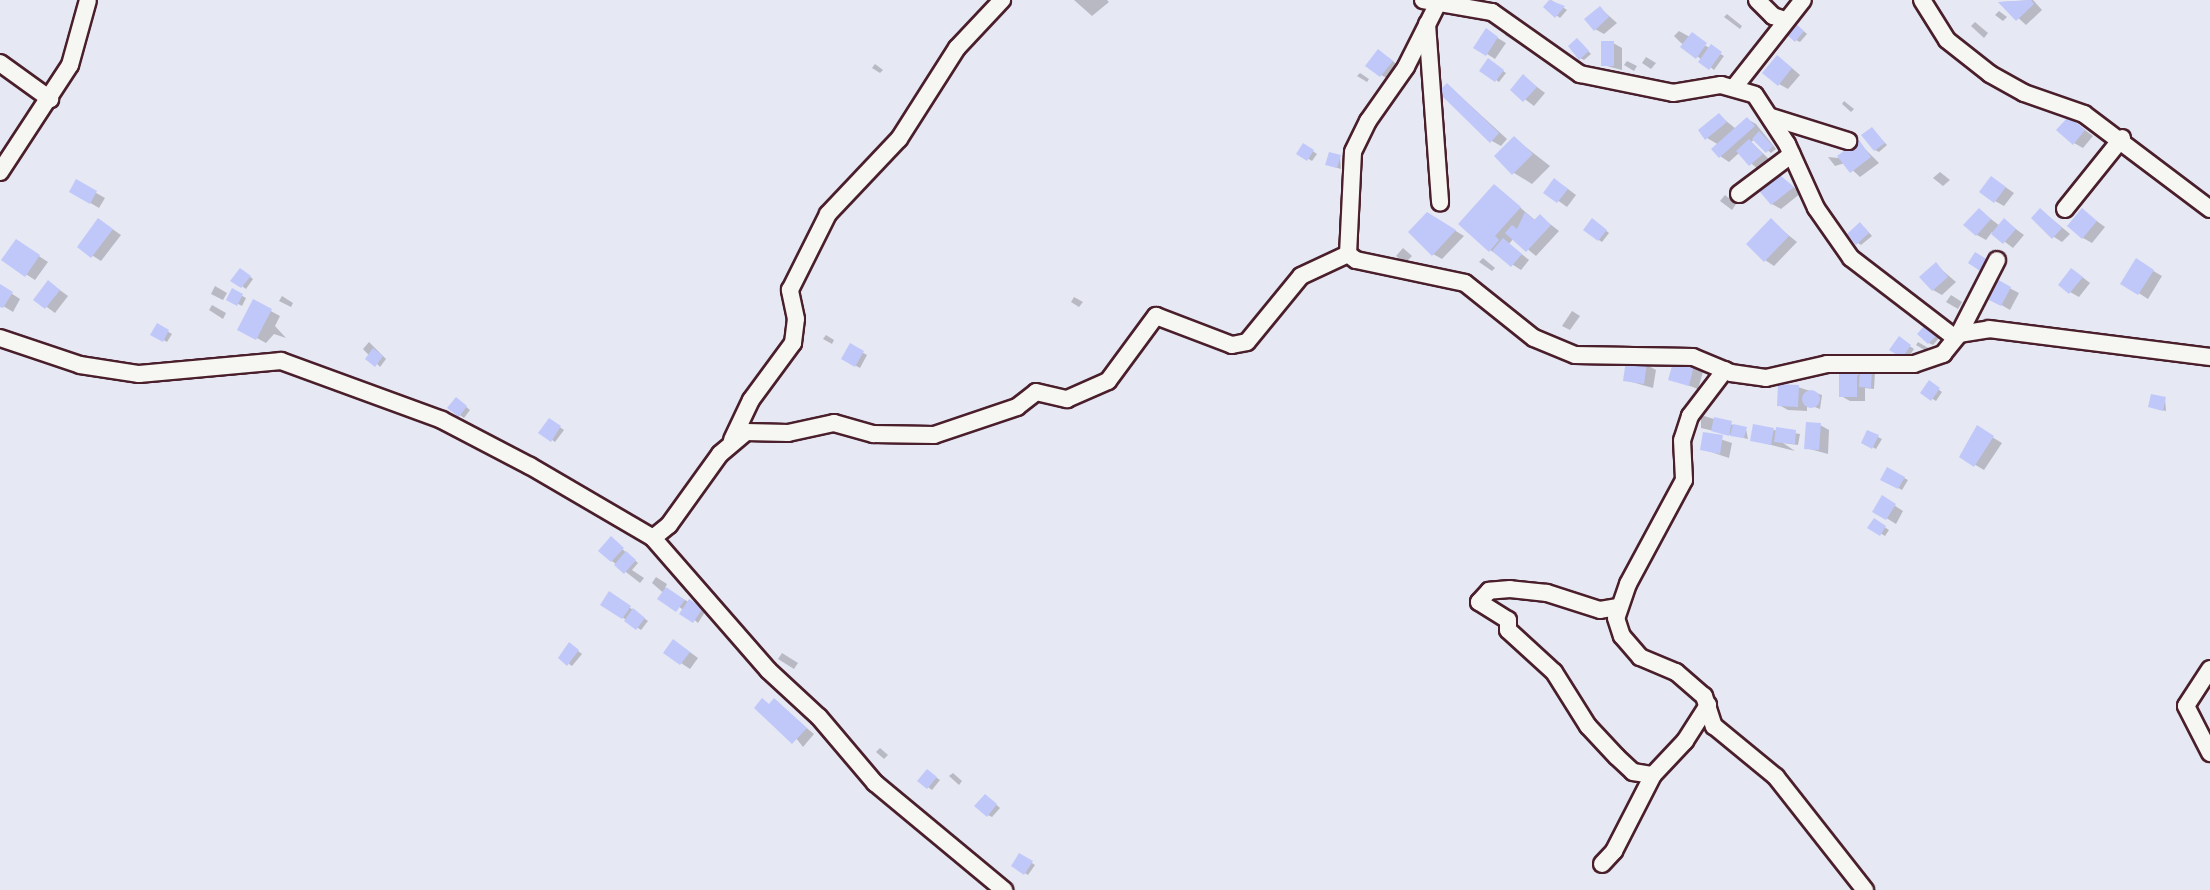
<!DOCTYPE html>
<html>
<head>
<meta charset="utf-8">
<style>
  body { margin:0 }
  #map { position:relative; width:2210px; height:890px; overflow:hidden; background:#e6e8f4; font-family:Pangolin,sans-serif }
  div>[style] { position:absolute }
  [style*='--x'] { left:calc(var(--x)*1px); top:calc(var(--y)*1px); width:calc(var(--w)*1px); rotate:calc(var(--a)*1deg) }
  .shadow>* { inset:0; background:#0003 }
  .building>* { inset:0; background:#c0c8fa }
  .round { border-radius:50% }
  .roads { filter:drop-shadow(2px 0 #4a1f2b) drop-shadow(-2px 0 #4a1f2b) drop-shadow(0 2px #4a1f2b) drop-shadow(0 -2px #4a1f2b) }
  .street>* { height:16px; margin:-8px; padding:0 8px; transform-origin:8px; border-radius:8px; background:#f6f6f2 }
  span { translate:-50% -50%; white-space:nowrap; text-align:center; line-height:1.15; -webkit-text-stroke:7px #f6f6f2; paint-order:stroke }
</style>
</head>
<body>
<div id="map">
  <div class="shadow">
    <i style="clip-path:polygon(1074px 0,1107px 0,1109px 2px,1092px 16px)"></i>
    <i style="clip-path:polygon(1551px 0,1567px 10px,1560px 18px,1546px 7px)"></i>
    <i style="clip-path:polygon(2033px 0,2042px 10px,2026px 25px,2001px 2px)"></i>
    <i style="clip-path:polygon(1600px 8px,1617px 23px,1604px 34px,1595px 29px)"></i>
    <i style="clip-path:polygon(1999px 11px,2007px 17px,2003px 21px,1995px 15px)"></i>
    <i style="clip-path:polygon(1727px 14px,1742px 26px,1740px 29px,1724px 17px)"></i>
    <i style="clip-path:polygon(1975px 22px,1988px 33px,1984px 38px,1971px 26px)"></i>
    <i style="clip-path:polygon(1800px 28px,1807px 34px,1800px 42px,1796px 40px)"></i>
    <i style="clip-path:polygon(1486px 31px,1506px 43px,1495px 59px,1476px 47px)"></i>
    <i style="clip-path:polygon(1508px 31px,1522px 40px,1519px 44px,1505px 35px)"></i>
    <i style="clip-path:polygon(1679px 31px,1724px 56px,1714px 70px,1680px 42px,1674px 36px)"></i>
    <i style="clip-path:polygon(1578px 40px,1591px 54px,1584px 60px,1580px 58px)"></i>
    <i style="clip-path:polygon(1613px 43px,1622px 48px,1622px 70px,1603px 65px)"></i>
    <i style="clip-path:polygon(1388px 57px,1400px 67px,1390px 80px,1381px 75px)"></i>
    <i style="clip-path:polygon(1646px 57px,1656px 63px,1651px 69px,1642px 63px)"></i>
    <i style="clip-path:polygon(1489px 61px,1506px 73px,1499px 82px,1482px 70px)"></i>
    <i style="clip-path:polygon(1627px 61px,1637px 66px,1634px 71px,1624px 65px)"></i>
    <i style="clip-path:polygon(1786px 63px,1800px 75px,1788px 89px,1779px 84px)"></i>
    <i style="clip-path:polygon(875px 64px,883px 70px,880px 73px,872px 68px)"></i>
    <i style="clip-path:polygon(1360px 73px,1369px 79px,1367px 82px,1357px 76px)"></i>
    <i style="clip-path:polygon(1524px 77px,1545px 93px,1534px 106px,1513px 90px)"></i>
    <i style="clip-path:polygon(1448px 85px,1507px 139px,1501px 146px,1492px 141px)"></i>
    <i style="clip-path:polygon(1844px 101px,1854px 109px,1851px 112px,1842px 104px)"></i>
    <i style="clip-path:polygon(1719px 115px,1736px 129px,1747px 119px,1756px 124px,1776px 149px,1771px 153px,1755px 139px,1751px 142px,1770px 160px,1759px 170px,1739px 153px,1729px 162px,1720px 156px,1719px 145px,1707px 138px)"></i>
    <i style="clip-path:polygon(2069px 118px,2093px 136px,2083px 148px,2074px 143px)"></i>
    <i style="clip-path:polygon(1872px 129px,1887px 145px,1879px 152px,1875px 150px)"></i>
    <i style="clip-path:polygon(1514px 138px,1550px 166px,1532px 184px,1514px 173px)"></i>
    <i style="clip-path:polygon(1859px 143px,1879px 163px,1860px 177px,1845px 163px,1835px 166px,1828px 157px,1838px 158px)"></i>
    <i style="clip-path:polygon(1304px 145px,1317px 154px,1312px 161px,1299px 153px)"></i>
    <i style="clip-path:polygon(1340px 157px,1341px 169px,1331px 166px)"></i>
    <i style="clip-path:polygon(1940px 172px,1950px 180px,1943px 186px,1933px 178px)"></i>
    <i style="clip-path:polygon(1776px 173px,1801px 193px,1781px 209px,1772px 204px)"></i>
    <i style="clip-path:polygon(77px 182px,105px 198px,99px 208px,72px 192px)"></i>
    <i style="clip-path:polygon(2001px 184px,2014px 193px,2004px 206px,1995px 201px)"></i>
    <i style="clip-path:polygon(1495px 186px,1536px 221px,1541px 217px,1559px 231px,1536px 256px,1514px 238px,1509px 244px,1529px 260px,1521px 270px,1490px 250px)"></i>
    <i style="clip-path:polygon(1564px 186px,1576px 195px,1567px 207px,1546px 192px)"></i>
    <i style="clip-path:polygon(1725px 195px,1736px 204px,1732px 210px,1720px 201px)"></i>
    <i style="clip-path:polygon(1979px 210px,2000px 226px,2005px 221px,2024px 235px,2013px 248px,1992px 232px,1986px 240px,1977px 235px)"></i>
    <i style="clip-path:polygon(2041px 210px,2070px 234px,2062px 242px,2054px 237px)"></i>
    <i style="clip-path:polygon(2083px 211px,2105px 227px,2092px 243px,2083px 238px)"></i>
    <i style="clip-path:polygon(1428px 214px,1464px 236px,1442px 259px,1433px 254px)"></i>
    <i style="clip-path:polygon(1771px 221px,1797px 242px,1774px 266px,1765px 260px)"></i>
    <i style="clip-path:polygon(1596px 223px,1609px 233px,1602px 242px,1599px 240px)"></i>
    <i style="clip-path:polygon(108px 226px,121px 235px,101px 261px,79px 247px)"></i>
    <i style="clip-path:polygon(1864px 227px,1872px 236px,1861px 245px,1858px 243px)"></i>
    <i style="clip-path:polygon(25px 247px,48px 262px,35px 280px,4px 260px)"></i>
    <i style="clip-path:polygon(1403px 248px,1412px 256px,1405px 263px,1396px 256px)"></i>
    <i style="clip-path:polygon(1483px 258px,1495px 268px,1492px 271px,1479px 262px)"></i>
    <i style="clip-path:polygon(2136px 261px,2162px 276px,2148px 299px,2123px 283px)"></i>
    <i style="clip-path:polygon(1936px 265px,1956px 282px,1942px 295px,1933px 290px)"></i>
    <i style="clip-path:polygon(241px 270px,253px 279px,246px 289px,233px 280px)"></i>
    <i style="clip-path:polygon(2081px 276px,2090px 283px,2079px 297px,2070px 292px)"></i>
    <i style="clip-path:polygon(1996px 281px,2019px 293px,2010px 310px,1988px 297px)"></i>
    <i style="clip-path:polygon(0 286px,20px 299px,13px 312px,0 304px)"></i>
    <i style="clip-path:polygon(215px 286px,227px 293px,223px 300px,211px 294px)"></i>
    <i style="clip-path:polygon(57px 288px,68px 296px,55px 313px,36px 299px)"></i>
    <i style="clip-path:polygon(233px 291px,246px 298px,242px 306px,229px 299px)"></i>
    <i style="clip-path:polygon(1951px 295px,1962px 302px,1958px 309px,1946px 302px)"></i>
    <i style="clip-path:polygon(282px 296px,293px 303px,291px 307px,279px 301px)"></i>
    <i style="clip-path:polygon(1074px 297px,1083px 302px,1079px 307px,1071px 302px)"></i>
    <i style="clip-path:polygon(254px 302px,280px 316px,275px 326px,286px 338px,274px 334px,266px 343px,240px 329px)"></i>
    <i style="clip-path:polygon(212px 305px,226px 313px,223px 319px,209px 310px)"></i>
    <i style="clip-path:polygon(1572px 311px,1580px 316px,1570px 330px,1562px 326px)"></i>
    <i style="clip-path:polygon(158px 326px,172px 334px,167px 342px,153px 334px)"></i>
    <i style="clip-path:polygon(1931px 328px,1940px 337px,1933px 345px,1929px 343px)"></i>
    <i style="clip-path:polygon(826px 335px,834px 340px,832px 344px,823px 339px)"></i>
    <i style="clip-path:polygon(1899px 339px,1914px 349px,1907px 359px,1892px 349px)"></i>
    <i style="clip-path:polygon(369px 342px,386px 359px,380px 367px,363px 349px)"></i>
    <i style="clip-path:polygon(1918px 342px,1930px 349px,1928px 352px,1916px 345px)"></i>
    <i style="clip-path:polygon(851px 346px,867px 355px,860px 368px,843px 359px)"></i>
    <i style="clip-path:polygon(1647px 365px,1656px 370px,1653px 388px,1625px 380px)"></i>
    <i style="clip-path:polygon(1694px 366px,1703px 372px,1698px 389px,1671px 379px)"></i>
    <i style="clip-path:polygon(1862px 369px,1875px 372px,1874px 389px,1865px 388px,1865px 401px,1850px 401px,1841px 396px)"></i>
    <i style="clip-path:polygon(1929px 383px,1942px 392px,1936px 401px,1922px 392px)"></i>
    <i style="clip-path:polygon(1798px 387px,1822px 395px,1820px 409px,1807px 404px,1807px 411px,1788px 410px,1779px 405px)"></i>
    <i style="clip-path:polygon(2165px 399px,2166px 411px,2154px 408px)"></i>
    <i style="clip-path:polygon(460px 402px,470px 410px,464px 418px,450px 408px)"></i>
    <i style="clip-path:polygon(1701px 415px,1746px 429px,1748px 439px,1701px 428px)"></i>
    <i style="clip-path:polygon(549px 420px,564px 430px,555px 442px,541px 432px)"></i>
    <i style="clip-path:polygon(1820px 425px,1829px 430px,1828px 454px,1806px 448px)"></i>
    <i style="clip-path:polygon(1977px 428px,2002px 443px,1984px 470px,1962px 457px)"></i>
    <i style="clip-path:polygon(1774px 430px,1800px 434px,1798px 445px,1783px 443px,1795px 451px,1752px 440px)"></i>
    <i style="clip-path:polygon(1868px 432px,1882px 439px,1876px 449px,1863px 442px)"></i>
    <i style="clip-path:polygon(1705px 434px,1732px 443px,1729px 458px,1702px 449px)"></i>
    <i style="clip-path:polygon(1888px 470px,1908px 480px,1902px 490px,1883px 479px)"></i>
    <i style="clip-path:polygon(1883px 498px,1903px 511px,1896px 524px,1875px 511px)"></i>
    <i style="clip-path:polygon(1875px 521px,1889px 530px,1885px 536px,1870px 527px)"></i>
    <i style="clip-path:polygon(611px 539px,638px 563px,632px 570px,644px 578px,640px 583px,612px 561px)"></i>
    <i style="clip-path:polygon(656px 577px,667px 584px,665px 588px,705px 612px,698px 623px,652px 583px)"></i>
    <i style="clip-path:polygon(618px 599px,648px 621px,641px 630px,603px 604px)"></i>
    <i style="clip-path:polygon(573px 647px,582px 654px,572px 666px,569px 664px)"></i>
    <i style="clip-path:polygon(683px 647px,698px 658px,690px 669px,666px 653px)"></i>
    <i style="clip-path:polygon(782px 653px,798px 663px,794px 669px,778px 659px)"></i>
    <i style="clip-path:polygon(774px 701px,814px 734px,803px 747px,770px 705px)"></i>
    <i style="clip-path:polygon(880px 748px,888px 755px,884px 759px,876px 752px)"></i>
    <i style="clip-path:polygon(953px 773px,962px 781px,959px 785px,949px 776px)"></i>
    <i style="clip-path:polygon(931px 774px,940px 780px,932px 790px,920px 781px)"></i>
    <i style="clip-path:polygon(989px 798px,1000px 808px,992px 817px,988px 815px)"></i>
    <i style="clip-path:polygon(1020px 855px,1035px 865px,1028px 875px,1013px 866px)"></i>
  </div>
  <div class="building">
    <i style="clip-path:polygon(1549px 0,1565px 6px,1555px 18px,1543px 7px)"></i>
    <i style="clip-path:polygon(2031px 0,2034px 4px,2016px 21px,1998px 2px)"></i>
    <i style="clip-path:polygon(1600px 6px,1609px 17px,1594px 31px,1584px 19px)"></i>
    <i style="clip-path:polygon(1795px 23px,1804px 31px,1795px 42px,1786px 34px)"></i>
    <i style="clip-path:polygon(1486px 28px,1498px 37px,1486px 56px,1473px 48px)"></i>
    <i style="clip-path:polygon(1692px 32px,1707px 43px,1696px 59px,1680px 47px)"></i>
    <i style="clip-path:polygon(1577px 38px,1589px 51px,1579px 60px,1568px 46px)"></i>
    <i style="clip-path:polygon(1601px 41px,1614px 41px,1614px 66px,1601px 66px)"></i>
    <i style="clip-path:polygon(1711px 44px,1722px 52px,1709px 70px,1698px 62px)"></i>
    <i style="clip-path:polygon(1378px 49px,1393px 61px,1380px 77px,1365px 66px)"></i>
    <i style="clip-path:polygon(1777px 55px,1792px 68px,1778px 86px,1762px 73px)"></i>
    <i style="clip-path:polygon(1488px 58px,1504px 70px,1495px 82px,1479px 71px)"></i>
    <i style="clip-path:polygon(1523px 74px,1537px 87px,1523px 102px,1510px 90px)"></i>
    <i style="clip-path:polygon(1447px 83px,1499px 133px,1490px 143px,1438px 92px)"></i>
    <i style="clip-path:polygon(1719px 113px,1727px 122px,1705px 140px,1698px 130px)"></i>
    <i style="clip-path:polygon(2069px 116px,2085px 130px,2073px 145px,2056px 130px)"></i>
    <i style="clip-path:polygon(1747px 117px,1755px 126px,1719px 158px,1711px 149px)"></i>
    <i style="clip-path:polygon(1872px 127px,1885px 143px,1874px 151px,1861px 135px)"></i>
    <i style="clip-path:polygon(1759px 131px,1773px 146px,1766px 153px,1752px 139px)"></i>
    <i style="clip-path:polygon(1514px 136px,1533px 154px,1512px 175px,1494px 156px)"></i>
    <i style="clip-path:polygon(1749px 139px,1763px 154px,1749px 166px,1736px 151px)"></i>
    <i style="clip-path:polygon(1859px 140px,1871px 157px,1850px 173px,1837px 156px)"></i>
    <i style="clip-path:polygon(1303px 143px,1314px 150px,1307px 161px,1296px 154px)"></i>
    <i style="clip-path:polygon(1329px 152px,1341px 155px,1337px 168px,1325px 165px)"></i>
    <i style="clip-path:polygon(1775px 171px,1794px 187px,1771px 205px,1755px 186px)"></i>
    <i style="clip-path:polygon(1991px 176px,2006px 187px,1994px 203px,1979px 192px)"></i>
    <i style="clip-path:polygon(1554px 178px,1568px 189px,1557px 203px,1543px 193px)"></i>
    <i style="clip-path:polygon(76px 179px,97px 191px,90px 204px,69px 192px)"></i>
    <i style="clip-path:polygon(1494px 184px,1521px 207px,1495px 236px,1499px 240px,1489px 252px,1458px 224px)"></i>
    <i style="clip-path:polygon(1979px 208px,1991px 219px,1976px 236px,1963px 225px)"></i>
    <i style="clip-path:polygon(2040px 208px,2062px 228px,2052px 239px,2031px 218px)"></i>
    <i style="clip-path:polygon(2082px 208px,2097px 221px,2082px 239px,2067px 226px)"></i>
    <i style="clip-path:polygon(1427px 212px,1456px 230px,1432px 256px,1408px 232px)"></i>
    <i style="clip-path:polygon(1525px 212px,1534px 220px,1540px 214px,1551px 225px,1526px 252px,1505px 233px,1512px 225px,1517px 229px)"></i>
    <i style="clip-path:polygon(98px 218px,113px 229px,91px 258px,77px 247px)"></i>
    <i style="clip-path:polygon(1592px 218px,1607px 230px,1598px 241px,1583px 230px)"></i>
    <i style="clip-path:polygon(1771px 218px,1789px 236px,1764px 262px,1746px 244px)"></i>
    <i style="clip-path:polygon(2004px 218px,2016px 229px,2003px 244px,1991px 234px)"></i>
    <i style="clip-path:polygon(1860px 222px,1869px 233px,1856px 245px,1847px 234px)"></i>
    <i style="clip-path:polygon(1503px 238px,1522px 254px,1511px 267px,1492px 251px)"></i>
    <i style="clip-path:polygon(16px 239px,40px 255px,25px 277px,1px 260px)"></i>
    <i style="clip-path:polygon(1975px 252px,1988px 260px,1980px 271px,1968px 263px)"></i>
    <i style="clip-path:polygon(2136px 258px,2154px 270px,2138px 295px,2120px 284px)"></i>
    <i style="clip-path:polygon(1936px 262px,1948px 277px,1932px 291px,1919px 277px)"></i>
    <i style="clip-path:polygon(240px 268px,251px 276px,241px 288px,230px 281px)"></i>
    <i style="clip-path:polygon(2071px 268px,2083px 277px,2069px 294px,2058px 285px)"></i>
    <i style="clip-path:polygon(1995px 278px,2011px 287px,2001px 306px,1985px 298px)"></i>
    <i style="clip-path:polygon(48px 280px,60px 290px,45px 309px,33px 300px)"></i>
    <i style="clip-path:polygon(0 284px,13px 292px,3px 308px,0 307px)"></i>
    <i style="clip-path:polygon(232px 288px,243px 294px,237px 306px,226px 300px)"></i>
    <i style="clip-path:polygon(253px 299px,272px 309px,256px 340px,237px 330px)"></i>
    <i style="clip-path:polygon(157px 323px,169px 330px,163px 342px,150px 335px)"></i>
    <i style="clip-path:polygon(1927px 323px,1938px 334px,1928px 344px,1917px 334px)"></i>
    <i style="clip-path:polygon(1899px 336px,1911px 345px,1902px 358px,1889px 350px)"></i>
    <i style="clip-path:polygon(850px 343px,864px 351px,855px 367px,841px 359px)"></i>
    <i style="clip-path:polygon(373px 348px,383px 356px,375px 367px,365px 359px)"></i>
    <i style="clip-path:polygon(1674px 359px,1694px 365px,1689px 386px,1668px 380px)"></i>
    <i style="clip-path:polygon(1626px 360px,1647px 363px,1644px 384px,1623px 381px)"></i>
    <i style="clip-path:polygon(1860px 367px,1872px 368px,1871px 388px,1859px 387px)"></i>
    <i style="clip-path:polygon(1839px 371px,1857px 371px,1857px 397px,1839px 397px)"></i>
    <i style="clip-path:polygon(1929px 380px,1940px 388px,1931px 401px,1920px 393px)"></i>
    <i style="clip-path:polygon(1778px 384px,1799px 385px,1798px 407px,1777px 406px)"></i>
    <i class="round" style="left:1802px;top:390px;width:18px;height:18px"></i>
    <i style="clip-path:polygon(2151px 394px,2166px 397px,2163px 411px,2148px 407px)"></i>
    <i style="clip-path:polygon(456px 397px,467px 406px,459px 417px,447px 408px)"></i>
    <i style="clip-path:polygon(1714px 417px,1732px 421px,1729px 436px,1711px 431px)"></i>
    <i style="clip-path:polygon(549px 418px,561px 426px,551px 442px,538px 433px)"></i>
    <i style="clip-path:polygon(1806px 422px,1821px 423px,1819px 450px,1804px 449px)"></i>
    <i style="clip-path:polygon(1733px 424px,1747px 427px,1744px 438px,1730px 436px)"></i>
    <i style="clip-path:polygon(1753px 424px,1774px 428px,1771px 445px,1750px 441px)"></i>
    <i style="clip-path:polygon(1977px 425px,1994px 436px,1974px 467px,1959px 457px)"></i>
    <i style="clip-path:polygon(1776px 427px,1796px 430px,1795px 444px,1774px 442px)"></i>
    <i style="clip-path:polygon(1867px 430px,1879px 435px,1872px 449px,1861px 443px)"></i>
    <i style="clip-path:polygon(1703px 432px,1723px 435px,1720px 454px,1700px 450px)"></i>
    <i style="clip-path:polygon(1887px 467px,1905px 477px,1898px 489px,1880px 480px)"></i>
    <i style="clip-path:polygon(1882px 495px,1896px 504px,1886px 520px,1872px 512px)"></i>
    <i style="clip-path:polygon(1874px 518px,1886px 526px,1880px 536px,1867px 528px)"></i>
    <i style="clip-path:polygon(611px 536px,624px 548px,611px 562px,598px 551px)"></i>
    <i style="clip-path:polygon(626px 551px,636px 560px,624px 574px,614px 565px)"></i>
    <i style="clip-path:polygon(666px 587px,685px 600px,676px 612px,657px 599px)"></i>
    <i style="clip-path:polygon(609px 591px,631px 606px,622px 619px,600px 605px)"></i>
    <i style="clip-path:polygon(689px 599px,703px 608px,693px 623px,679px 614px)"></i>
    <i style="clip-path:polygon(633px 608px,645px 618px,636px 630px,624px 621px)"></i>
    <i style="clip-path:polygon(673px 639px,690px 652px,680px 665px,663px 653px)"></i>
    <i style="clip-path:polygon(569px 642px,579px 650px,567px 666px,558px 658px)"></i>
    <i style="clip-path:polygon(762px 698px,769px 704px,774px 698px,807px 728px,792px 744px,754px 708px)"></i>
    <i style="clip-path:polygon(927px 769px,937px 777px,927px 789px,917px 781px)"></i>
    <i style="clip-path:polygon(985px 794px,997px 804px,987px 817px,974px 806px)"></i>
    <i style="clip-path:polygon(1019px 853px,1033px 861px,1024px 875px,1011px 866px)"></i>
  </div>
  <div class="roads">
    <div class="street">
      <i style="--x:1423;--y:0;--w:70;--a:9.9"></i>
      <i style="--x:1492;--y:12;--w:108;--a:35.2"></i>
      <i style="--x:1580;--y:74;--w:95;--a:11.5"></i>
      <i style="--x:1673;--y:93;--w:49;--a:-9.5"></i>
      <i style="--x:1721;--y:85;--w:35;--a:16"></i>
      <i style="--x:1755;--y:95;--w:59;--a:56.9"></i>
      <i style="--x:1787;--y:144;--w:70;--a:65.6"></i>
      <i style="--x:1816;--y:208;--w:61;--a:55"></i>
      <i style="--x:1851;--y:258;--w:130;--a:37.5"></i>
      <i style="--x:1757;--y:0;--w:23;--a:45"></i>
      <i style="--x:1773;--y:16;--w:13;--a:18"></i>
      <i style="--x:1922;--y:0;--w:47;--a:58"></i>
      <i style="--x:1947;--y:40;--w:55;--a:38.3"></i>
      <i style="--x:1990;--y:74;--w:39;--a:29"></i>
      <i style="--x:2024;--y:93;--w:64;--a:19.3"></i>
      <i style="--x:2084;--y:114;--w:158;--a:37"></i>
      <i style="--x:1437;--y:5;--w:69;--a:116.6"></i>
      <i style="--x:1406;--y:67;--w:66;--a:125.1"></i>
      <i style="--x:1368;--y:121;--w:34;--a:116"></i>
      <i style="--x:1353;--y:152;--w:102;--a:92.8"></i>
      <i style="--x:1348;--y:254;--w:10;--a:37"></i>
      <i style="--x:1356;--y:260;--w:111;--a:11.9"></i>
      <i style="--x:1465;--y:283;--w:88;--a:38.6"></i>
      <i style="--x:1534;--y:338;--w:44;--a:22.5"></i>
      <i style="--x:1575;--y:355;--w:118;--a:1"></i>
      <i style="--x:1693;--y:357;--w:41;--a:22.8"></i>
      <i style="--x:1731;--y:373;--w:35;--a:8"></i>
      <i style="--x:1766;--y:378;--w:63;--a:-12.9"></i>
      <i style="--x:1827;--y:364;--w:87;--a:0"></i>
      <i style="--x:1914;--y:364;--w:31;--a:-19"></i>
      <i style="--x:1943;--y:354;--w:26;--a:-51"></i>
      <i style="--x:1959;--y:334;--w:30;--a:-9"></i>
      <i style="--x:1989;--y:329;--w:223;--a:7.2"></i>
      <i style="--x:1427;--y:24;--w:179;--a:85.8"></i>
      <i style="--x:0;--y:63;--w:62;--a:35.8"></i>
      <i style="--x:1736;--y:85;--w:108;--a:-51.8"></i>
      <i style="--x:1771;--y:117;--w:81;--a:17.3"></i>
      <i style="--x:0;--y:172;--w:128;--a:-56.8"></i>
      <i style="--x:70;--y:65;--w:67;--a:-74.5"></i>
      <i style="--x:1739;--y:194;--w:66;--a:-37"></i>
      <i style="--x:2065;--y:209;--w:91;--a:-51.2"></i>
      <i style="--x:1959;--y:334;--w:83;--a:-62.8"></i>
      <i style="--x:0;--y:338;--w:84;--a:18.6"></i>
      <i style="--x:80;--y:365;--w:60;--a:8.7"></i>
      <i style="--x:139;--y:374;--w:143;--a:-5.2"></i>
      <i style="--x:281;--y:361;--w:171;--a:20.1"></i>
      <i style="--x:442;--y:420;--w:99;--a:27.6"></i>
      <i style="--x:530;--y:466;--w:143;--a:30.3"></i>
      <i style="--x:653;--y:538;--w:175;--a:48.9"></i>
      <i style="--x:768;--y:670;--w:69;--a:42.7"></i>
      <i style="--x:819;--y:717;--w:87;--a:49.7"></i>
      <i style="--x:875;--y:783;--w:168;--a:39.7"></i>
      <i style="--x:1725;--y:370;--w:58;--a:127.3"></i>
      <i style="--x:1690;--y:416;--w:25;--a:108"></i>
      <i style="--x:1682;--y:440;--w:40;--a:87.1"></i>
      <i style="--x:1684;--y:480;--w:118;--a:118.3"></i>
      <i style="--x:1628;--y:584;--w:36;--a:109"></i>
      <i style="--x:1616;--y:618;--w:19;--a:72"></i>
      <i style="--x:1622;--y:636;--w:28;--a:49"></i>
      <i style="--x:1640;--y:657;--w:39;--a:23"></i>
      <i style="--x:1676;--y:672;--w:37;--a:41"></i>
      <i style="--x:1704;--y:696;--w:32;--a:72"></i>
      <i style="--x:1714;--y:726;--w:80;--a:39.4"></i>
      <i style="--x:1776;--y:777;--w:144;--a:51.8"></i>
      <i style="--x:732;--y:440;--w:44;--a:-64.6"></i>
      <i style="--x:751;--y:400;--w:71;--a:-53.6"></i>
      <i style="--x:793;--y:343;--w:24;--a:-83"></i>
      <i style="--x:796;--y:319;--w:30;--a:-102"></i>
      <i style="--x:790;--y:290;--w:85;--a:-63.4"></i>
      <i style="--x:828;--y:214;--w:103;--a:-46.6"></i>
      <i style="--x:899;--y:139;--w:108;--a:-57.5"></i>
      <i style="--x:957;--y:48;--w:66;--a:-46.8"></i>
      <i style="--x:653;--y:538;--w:21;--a:-39"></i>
      <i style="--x:669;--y:525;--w:87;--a:-54.3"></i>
      <i style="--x:720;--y:454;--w:34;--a:-40"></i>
      <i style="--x:746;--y:432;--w:42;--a:1.4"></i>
      <i style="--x:788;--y:433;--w:47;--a:-12.3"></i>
      <i style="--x:834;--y:423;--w:41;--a:15.8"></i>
      <i style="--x:873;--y:434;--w:61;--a:0.9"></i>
      <i style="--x:934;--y:435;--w:88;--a:-18.6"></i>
      <i style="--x:1017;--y:407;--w:24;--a:-38"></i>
      <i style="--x:1036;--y:392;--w:32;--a:13"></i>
      <i style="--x:1067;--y:399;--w:45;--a:-23.7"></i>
      <i style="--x:1108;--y:381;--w:81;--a:-53.6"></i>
      <i style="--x:1156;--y:316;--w:81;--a:20.9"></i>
      <i style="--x:1232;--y:345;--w:15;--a:-11"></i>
      <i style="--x:1247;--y:342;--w:85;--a:-50.7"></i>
      <i style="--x:1301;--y:276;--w:52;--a:-25.1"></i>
      <i style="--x:1618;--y:607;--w:18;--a:171"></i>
      <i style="--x:1600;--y:610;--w:56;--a:-162.2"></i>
      <i style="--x:1547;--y:593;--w:37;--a:-174"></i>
      <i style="--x:1510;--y:589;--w:21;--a:175"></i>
      <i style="--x:1489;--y:591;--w:15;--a:132"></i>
      <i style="--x:1479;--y:602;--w:34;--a:32"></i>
      <i style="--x:1508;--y:620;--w:10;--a:90"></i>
      <i style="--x:1508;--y:630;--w:62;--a:42.4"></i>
      <i style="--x:1554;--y:672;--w:64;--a:57.8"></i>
      <i style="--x:1588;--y:726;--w:42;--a:46.9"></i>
      <i style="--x:1617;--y:757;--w:22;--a:43"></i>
      <i style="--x:1633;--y:772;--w:20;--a:9"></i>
      <i style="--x:2210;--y:669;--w:44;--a:123"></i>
      <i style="--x:2186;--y:706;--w:53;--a:62.9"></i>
      <i style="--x:1602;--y:864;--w:18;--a:-47"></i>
      <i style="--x:1614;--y:851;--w:85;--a:-62.8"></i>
      <i style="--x:1653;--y:775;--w:47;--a:-46.7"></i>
      <i style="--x:1685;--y:741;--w:43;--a:-57.4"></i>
    </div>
  </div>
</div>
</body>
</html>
